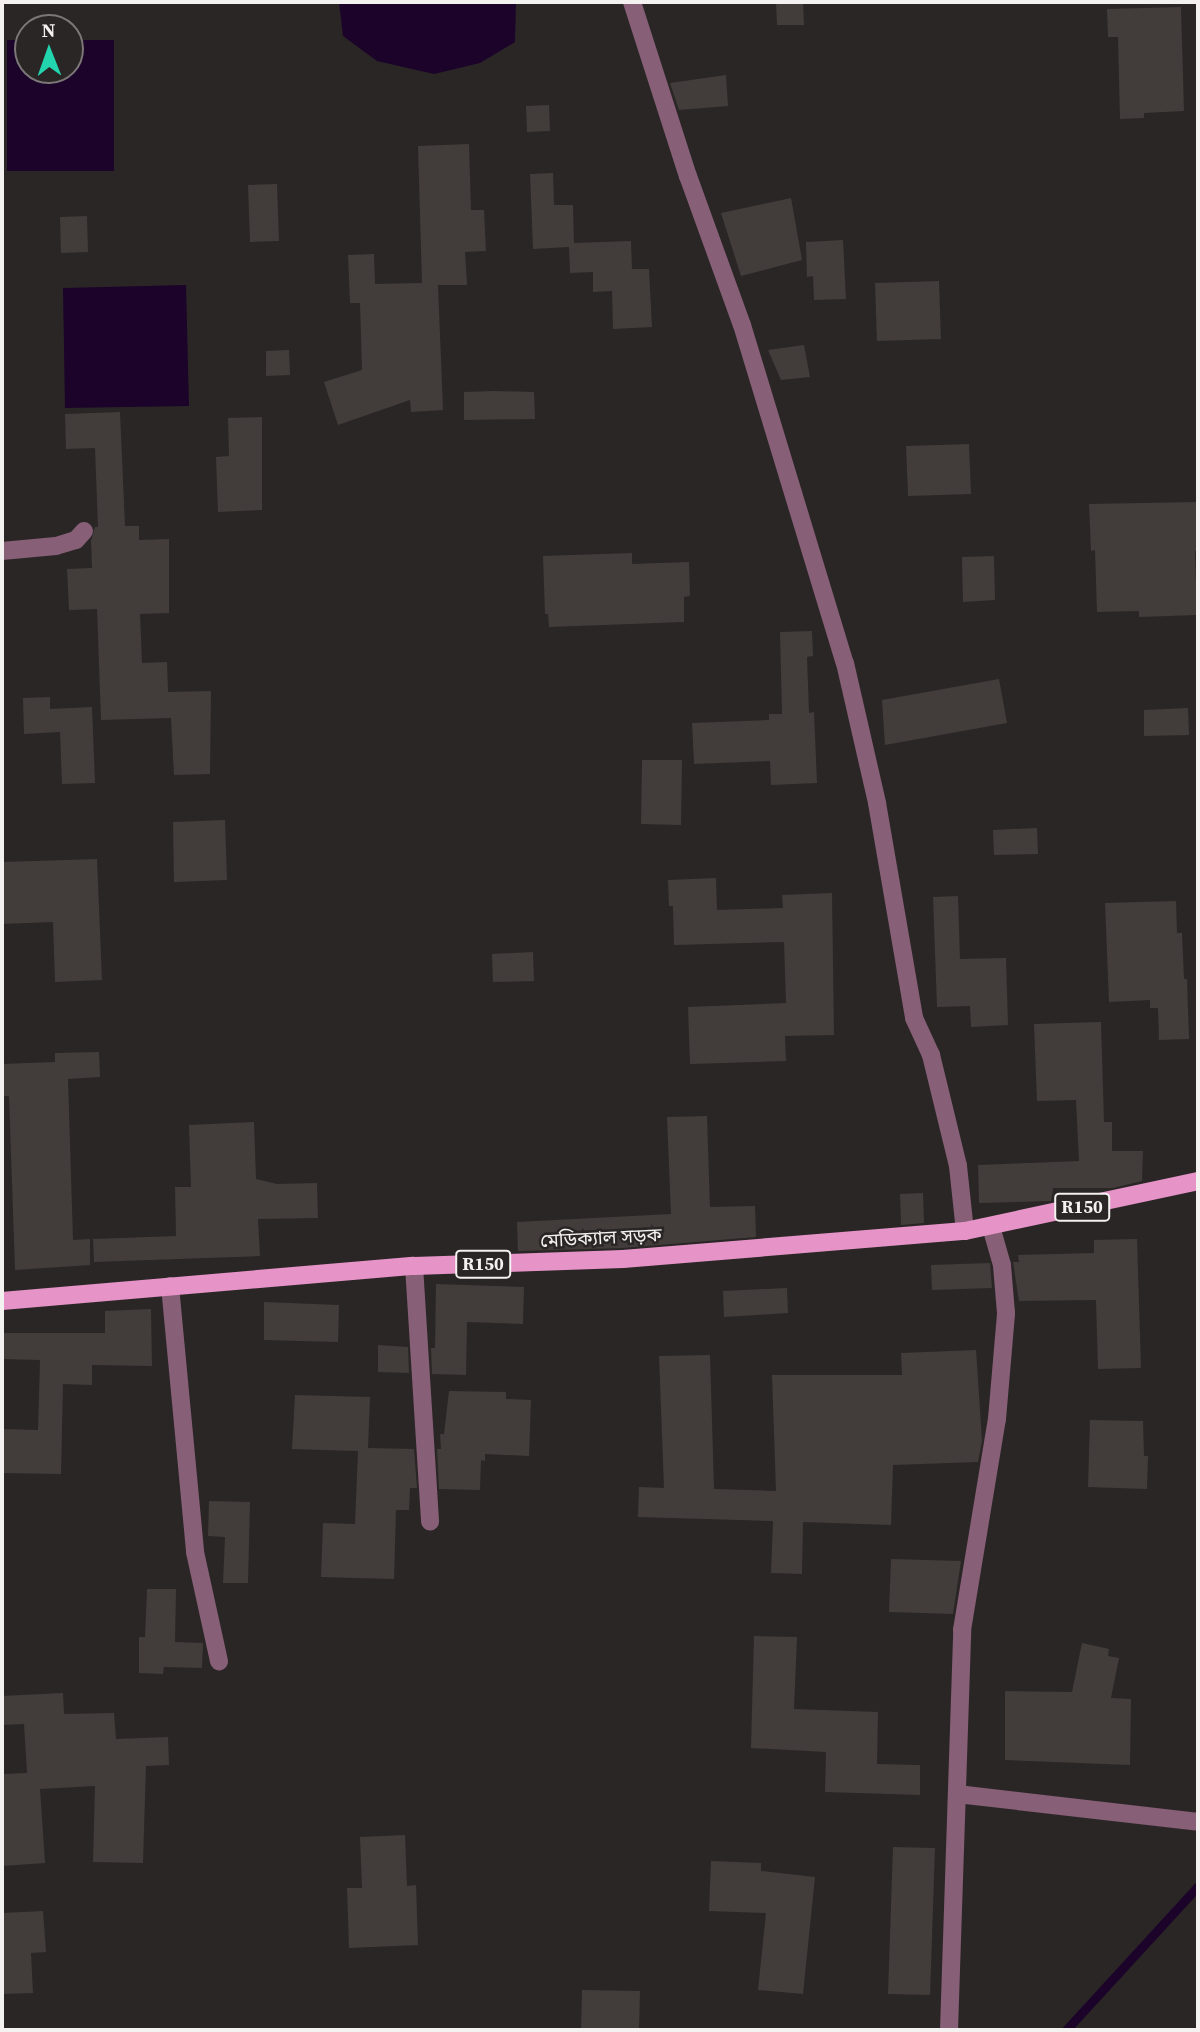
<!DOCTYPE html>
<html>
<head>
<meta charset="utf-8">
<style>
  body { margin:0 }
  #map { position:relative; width:1200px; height:2032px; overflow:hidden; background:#2b2626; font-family:"Source Serif 4","Noto Sans Bengali",serif }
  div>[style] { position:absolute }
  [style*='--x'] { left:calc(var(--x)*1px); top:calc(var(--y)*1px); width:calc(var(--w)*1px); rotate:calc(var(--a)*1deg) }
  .water>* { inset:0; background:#1b032a }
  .stream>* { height:9px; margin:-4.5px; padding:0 4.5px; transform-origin:4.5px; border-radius:4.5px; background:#1b032a }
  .building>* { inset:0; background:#423d3b }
  .minor>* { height:18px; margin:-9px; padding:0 9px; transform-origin:9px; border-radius:9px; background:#875f77 }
  .major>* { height:18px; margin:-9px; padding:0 9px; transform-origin:9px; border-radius:9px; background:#e694c8 }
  span { translate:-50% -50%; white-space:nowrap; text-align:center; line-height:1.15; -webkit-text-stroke:5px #2b2626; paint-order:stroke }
  .shield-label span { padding:2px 5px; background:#2b2626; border:2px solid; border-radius:5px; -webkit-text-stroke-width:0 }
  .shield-label { font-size:18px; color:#f4f1f1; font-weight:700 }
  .street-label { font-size:19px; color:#f4f1f1 }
  .frame { position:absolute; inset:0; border:4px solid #f4f1f1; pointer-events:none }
  .north { position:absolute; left:14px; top:14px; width:70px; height:70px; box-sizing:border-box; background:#2b2626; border:2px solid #7b7777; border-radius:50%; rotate:359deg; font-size:19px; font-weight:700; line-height:28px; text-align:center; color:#f4f1f1 }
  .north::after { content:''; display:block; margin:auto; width:24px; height:32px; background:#22d5af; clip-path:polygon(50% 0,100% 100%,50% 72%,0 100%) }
</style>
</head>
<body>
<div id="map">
  <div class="water">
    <i style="clip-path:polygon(339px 2px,516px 2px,515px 42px,480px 63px,434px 74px,377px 61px,343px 36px)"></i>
    <i style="clip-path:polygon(7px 40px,28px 40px,28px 70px,70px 70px,70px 40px,114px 40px,114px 171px,7px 171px)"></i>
    <i style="clip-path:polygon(186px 285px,189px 406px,65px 408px,63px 288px)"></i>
  </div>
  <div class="stream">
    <i style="--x:1066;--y:2030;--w:195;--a:-47.5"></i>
  </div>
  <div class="building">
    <i style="clip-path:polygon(776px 2px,803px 2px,804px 25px,777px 25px)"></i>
    <i style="clip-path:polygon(1181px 7px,1184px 111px,1144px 113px,1144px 118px,1120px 119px,1118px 37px,1108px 37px,1107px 9px)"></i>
    <i style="clip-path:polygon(726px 75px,728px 106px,679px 110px,670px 83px)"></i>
    <i style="clip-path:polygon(549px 105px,550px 131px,527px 132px,526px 106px)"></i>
    <i style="clip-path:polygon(469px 144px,471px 210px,484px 210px,486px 251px,465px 252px,467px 285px,438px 285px,443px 410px,411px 412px,410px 400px,338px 425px,324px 382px,362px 370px,360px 303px,350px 303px,348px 255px,374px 254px,375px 284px,422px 283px,418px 146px)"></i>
    <i style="clip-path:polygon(553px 173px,554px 205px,573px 205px,574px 243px,631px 241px,632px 269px,649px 269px,652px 327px,613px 329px,612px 291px,593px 292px,593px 272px,570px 273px,569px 247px,533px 249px,530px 174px)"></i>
    <i style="clip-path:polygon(277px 184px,279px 241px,250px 242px,248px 185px)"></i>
    <i style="clip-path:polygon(791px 198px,802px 260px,741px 276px,721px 213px)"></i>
    <i style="clip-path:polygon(87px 216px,88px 252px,61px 253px,60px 217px)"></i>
    <i style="clip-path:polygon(843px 240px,846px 299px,814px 300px,813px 276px,807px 277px,806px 242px)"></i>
    <i style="clip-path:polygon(939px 281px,941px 339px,877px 341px,875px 283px)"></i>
    <i style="clip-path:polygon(804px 345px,810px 377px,781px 380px,768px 350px)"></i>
    <i style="clip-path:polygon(289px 350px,290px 375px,266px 376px,266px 351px)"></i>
    <i style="clip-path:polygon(494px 391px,534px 392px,535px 419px,464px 420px,464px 392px)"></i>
    <i style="clip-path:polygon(120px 412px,125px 526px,139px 526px,139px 540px,169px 539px,169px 613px,140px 614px,142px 663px,167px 662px,168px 692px,211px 691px,210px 774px,174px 775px,171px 718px,101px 720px,97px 609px,69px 610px,67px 569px,92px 568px,91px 541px,95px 527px,98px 527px,95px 448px,66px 449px,65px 414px)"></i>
    <i style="clip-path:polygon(262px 417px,262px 510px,218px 512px,216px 457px,229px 456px,228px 418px)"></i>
    <i style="clip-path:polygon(969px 444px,971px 494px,908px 496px,906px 446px)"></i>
    <i style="clip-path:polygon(1198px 502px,1198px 551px,1195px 551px,1197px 615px,1139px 617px,1139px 611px,1097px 612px,1095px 550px,1091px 551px,1089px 504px)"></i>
    <i style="clip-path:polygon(632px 553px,632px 564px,689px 562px,690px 596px,684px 597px,684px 622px,549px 627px,548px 614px,545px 614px,543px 556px)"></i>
    <i style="clip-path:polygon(994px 556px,995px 600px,963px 602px,962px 557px)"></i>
    <i style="clip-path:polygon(812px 631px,813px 656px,807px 657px,809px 713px,814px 712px,817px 783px,771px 785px,770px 761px,694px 764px,692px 723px,769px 720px,769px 714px,782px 714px,780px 632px)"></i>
    <i style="clip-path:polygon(999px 679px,1007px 723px,885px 745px,882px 700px)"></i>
    <i style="clip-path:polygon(50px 697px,50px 709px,92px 707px,95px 783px,62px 784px,60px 732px,24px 734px,23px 698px)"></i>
    <i style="clip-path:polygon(1188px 708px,1189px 735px,1144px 736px,1144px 710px)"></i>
    <i style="clip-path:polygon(642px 760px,682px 760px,681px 825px,641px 824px)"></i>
    <i style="clip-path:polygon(225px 820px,227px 880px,174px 882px,173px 822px)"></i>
    <i style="clip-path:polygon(1037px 828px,1038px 854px,994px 855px,993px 830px)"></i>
    <i style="clip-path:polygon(97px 859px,102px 980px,55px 982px,53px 922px,2px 924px,2px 862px)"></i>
    <i style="clip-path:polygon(716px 878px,717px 910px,783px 908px,782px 895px,832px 893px,834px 1035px,785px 1036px,786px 1061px,690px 1064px,688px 1007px,786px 1003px,784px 942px,674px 945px,673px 906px,669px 906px,668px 880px)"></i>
    <i style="clip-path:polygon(958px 896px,960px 959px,1006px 958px,1008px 1025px,971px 1027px,970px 1006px,937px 1007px,933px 897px)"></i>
    <i style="clip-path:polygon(1176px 901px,1177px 933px,1182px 933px,1184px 979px,1187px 979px,1189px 1039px,1159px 1040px,1158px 1008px,1150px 1008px,1150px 1000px,1109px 1002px,1105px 903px)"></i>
    <i style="clip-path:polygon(533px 952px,534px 981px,493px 982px,492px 954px)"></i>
    <i style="clip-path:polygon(1101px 1022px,1104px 1122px,1112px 1122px,1112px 1151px,1143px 1151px,1142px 1181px,1113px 1188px,1053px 1188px,1051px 1201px,979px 1203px,978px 1165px,1079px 1161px,1076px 1100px,1037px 1101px,1034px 1024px)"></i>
    <i style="clip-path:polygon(99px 1052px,100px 1077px,68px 1079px,73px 1240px,90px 1239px,90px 1265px,15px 1270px,9px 1096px,2px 1096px,2px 1064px,55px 1062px,55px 1053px)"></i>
    <i style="clip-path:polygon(707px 1116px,710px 1207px,755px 1206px,756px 1237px,622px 1248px,518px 1251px,517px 1222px,671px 1214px,667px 1117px)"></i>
    <i style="clip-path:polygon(254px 1122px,256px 1179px,277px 1184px,317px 1183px,318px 1218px,258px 1219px,260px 1256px,94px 1262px,93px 1239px,176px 1236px,175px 1187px,191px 1187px,189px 1125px)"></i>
    <i style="clip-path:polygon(923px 1193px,924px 1223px,901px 1225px,900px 1194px)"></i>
    <i style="clip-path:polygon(1137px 1239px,1141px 1368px,1098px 1369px,1096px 1300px,1019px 1301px,1013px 1262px,1019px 1262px,1018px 1255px,1094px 1253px,1094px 1240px)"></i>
    <i style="clip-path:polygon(990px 1263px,992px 1288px,932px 1290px,931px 1265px)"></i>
    <i style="clip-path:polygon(436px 1284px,524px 1287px,523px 1324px,467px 1322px,466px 1375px,432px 1374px,431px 1348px,435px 1348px)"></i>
    <i style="clip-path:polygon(787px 1288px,788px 1313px,724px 1317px,723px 1291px)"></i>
    <i style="clip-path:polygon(264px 1302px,339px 1305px,338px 1342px,264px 1340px)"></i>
    <i style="clip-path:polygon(151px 1309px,152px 1366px,92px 1365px,92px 1385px,63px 1384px,61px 1474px,2px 1473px,2px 1429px,38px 1430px,40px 1360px,2px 1359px,2px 1333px,105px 1333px,105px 1311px)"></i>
    <i style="clip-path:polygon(378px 1345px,408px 1347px,409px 1373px,378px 1372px)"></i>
    <i style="clip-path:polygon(976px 1350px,982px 1441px,978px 1462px,893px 1465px,891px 1525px,803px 1522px,802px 1574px,771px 1573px,773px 1521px,638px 1517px,639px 1487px,664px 1488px,659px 1356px,710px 1355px,714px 1489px,776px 1491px,772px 1375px,902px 1375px,901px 1353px)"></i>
    <i style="clip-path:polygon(449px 1391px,506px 1392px,506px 1399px,531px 1400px,529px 1456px,485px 1454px,485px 1461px,481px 1460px,480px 1490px,439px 1489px,437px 1449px,441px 1449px,440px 1434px,444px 1434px)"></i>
    <i style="clip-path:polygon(295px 1395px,370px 1397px,368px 1448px,414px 1449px,417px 1488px,410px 1488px,409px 1510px,396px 1510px,394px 1579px,321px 1577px,323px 1523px,355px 1524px,358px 1451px,292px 1449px)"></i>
    <i style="clip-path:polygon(1090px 1420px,1143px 1421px,1144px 1456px,1148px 1456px,1147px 1489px,1088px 1487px)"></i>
    <i style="clip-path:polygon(209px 1501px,250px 1502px,248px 1583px,223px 1583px,225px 1537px,208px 1536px)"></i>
    <i style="clip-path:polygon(891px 1559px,961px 1561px,953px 1614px,889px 1612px)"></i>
    <i style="clip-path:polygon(147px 1589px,176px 1589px,175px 1642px,203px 1643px,202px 1668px,164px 1667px,163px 1674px,139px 1673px,139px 1637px,145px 1637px)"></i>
    <i style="clip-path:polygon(754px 1636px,797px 1637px,794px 1709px,878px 1712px,877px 1764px,920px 1765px,920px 1795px,825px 1792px,826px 1752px,751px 1748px)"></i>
    <i style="clip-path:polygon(1082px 1643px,1109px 1649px,1108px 1656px,1119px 1658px,1111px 1698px,1131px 1699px,1130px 1765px,1005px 1760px,1005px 1691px,1072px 1692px)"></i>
    <i style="clip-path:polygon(63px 1693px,64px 1714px,114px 1713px,116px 1739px,168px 1737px,169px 1765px,146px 1766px,143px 1863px,93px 1862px,95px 1786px,40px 1789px,45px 1863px,2px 1866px,2px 1774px,27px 1773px,24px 1724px,2px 1725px,2px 1696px)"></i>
    <i style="clip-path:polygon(405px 1835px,407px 1886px,416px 1885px,418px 1945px,349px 1948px,347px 1888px,362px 1888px,360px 1837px)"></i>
    <i style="clip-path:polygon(893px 1847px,935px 1848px,930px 1995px,888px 1994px)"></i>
    <i style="clip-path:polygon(711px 1861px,761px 1863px,761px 1871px,815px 1877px,803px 1994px,758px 1990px,766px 1913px,709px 1911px)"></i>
    <i style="clip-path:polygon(43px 1911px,46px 1952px,31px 1953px,33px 1993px,2px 1994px,2px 1913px)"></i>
    <i style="clip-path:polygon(582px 1990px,640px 1991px,639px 2030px,581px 2030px)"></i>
  </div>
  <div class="minor">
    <i style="--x:632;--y:2;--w:183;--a:72.2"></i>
    <i style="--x:688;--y:176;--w:158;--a:70.1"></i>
    <i style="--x:742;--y:325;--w:353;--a:73.1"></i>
    <i style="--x:845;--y:663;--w:144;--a:77.1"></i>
    <i style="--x:877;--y:803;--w:218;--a:80.2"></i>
    <i style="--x:914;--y:1018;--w:41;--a:65.3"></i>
    <i style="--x:931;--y:1055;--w:114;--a:76.3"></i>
    <i style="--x:958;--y:1166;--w:65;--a:83.9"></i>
    <i style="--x:2;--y:551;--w:54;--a:-5.3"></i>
    <i style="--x:56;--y:546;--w:21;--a:-17"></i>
    <i style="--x:76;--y:540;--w:12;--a:-48"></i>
    <i style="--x:414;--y:1266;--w:256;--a:86.4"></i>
    <i style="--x:170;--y:1286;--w:267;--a:84.6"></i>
    <i style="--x:195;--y:1552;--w:112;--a:77.6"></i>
    <i style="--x:957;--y:1794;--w:243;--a:6.6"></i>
    <i style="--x:949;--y:2030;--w:400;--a:-88.1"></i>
    <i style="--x:962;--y:1630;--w:214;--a:-80.6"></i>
    <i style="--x:997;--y:1419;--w:106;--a:-85.1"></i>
    <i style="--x:1006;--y:1313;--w:48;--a:-94.8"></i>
    <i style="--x:1002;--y:1265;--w:40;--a:-106"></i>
  </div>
  <div class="major">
    <i style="--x:2;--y:1301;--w:413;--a:-4.9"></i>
    <i style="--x:414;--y:1266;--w:209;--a:-1.9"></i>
    <i style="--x:623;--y:1259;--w:343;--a:-4.7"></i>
    <i style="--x:965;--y:1231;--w:238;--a:-12.1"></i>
  </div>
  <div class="shield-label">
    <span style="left:1082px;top:1207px">R150</span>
    <span style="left:483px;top:1264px">R150</span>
  </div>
  <div class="street-label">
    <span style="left:601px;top:1238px;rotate:-3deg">মেডিক্যাল সড়ক</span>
  </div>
  <div class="frame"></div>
  <div class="north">N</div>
</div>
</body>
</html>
